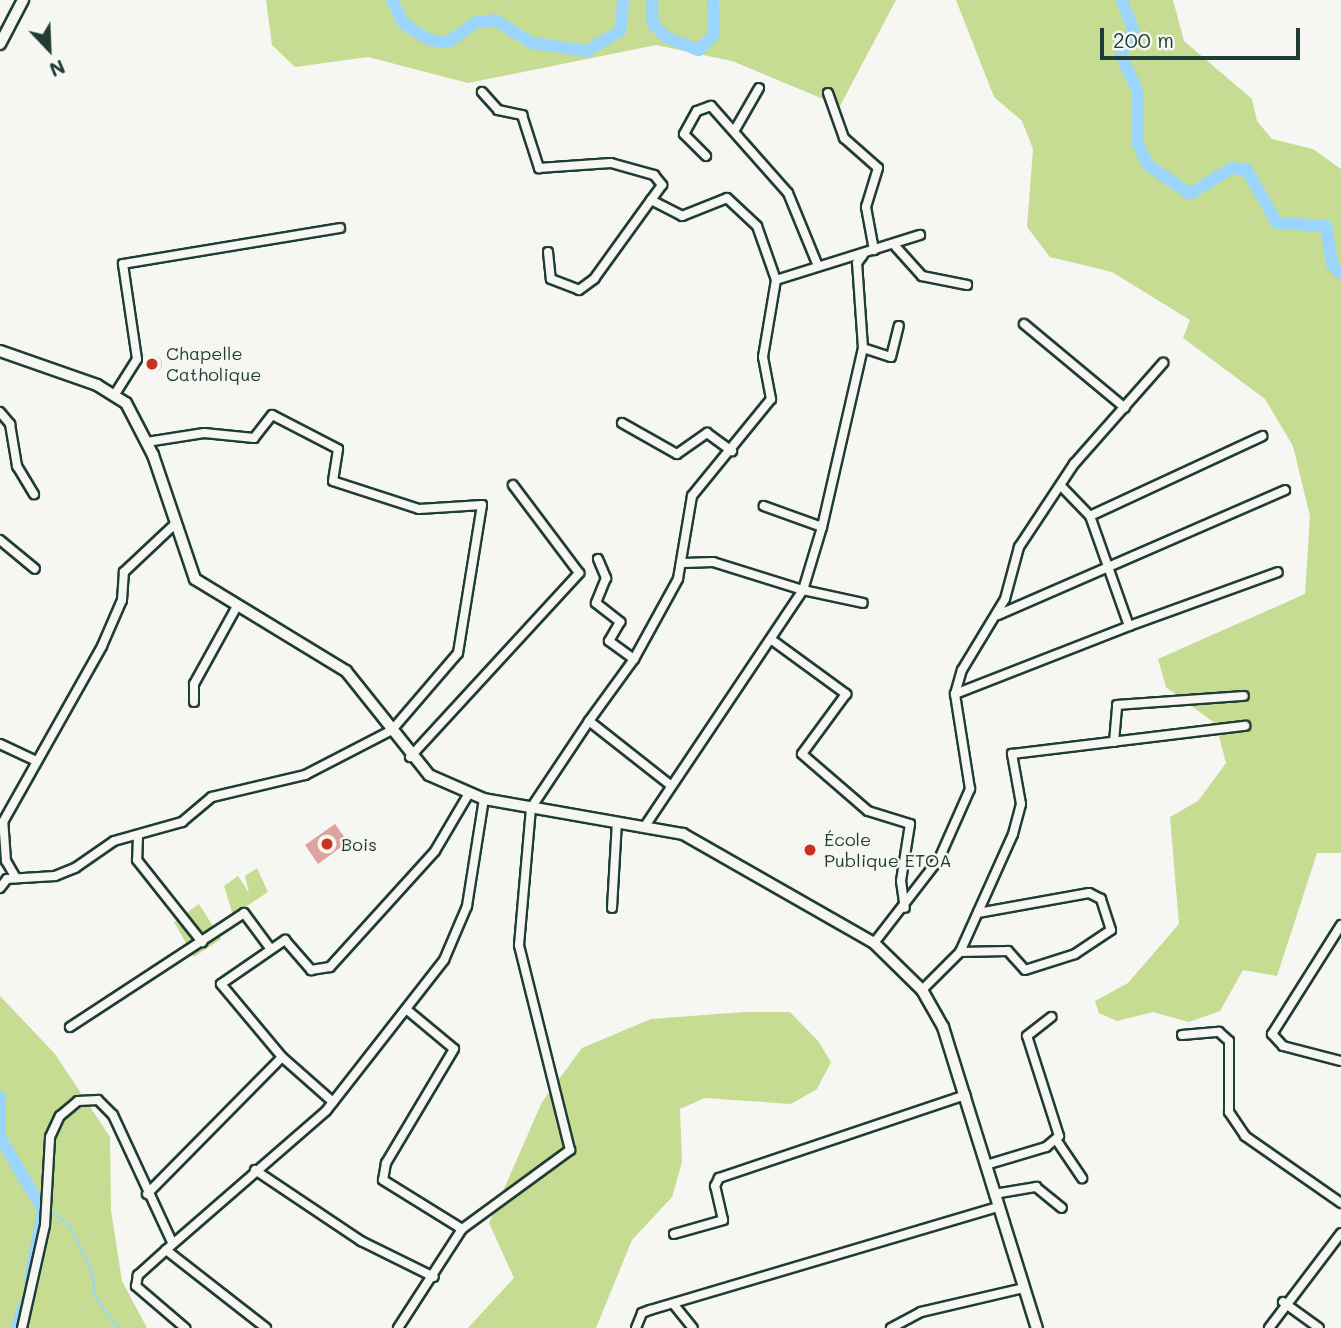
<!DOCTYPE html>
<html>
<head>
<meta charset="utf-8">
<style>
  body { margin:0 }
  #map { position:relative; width:1341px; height:1328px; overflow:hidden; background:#f6f6f2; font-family:Mali,sans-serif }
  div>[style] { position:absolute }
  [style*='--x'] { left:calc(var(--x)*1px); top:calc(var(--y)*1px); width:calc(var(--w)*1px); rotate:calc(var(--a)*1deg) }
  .green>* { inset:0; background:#c5dc92 }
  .stream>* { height:2px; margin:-1px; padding:0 1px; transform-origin:1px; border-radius:1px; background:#9bd5fb }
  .river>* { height:12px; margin:-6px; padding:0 6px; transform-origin:6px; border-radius:6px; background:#9bd5fb }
  .building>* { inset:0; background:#dda39e }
  .round { border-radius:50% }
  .roads { filter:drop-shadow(2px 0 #1f3d34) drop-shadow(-2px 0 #1f3d34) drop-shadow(0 2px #1f3d34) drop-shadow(0 -2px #1f3d34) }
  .street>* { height:8px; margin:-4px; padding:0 4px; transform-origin:4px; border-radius:4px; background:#f6f6f2 }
  .secondary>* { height:10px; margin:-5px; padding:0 5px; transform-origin:5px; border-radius:5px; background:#f6f6f2 }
  .dots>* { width:19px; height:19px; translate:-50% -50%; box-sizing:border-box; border:4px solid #f6f6f2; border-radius:50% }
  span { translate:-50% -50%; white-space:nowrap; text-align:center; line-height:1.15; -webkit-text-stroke:5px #f6f6f2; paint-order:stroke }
  .poi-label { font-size:18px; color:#1f3d34 }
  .left { translate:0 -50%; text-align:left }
  .north { position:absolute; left:14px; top:14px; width:70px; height:70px; -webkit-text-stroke:5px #f6f6f2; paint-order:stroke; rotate:157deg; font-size:19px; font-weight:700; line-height:28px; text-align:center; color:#1f3d34 }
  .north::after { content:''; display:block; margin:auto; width:24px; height:32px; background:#1f3d34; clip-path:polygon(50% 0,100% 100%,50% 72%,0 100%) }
  .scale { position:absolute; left:1100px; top:28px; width:200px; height:32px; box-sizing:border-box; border:4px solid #1f3d34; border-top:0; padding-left:9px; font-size:21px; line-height:24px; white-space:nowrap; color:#1f3d34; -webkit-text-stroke:5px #f6f6f2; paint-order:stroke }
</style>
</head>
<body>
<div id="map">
  <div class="green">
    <i style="clip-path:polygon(266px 0,896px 0,840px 106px,732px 61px,656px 45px,468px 83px,368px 57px,295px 67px,272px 45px)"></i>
    <i style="clip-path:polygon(956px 0,1173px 0,1184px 41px,1252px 99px,1257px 121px,1272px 139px,1313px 149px,1341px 169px,1341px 853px,1317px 853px,1277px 976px,1243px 970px,1220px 1011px,1189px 1022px,1153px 1012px,1117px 1021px,1099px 1013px,1095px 1001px,1128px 983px,1179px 924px,1170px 817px,1198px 801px,1226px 763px,1216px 724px,1166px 687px,1158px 659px,1305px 594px,1310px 516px,1293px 446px,1265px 399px,1183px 338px,1190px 320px,1112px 272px,1050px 257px,1027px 227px,1033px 149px,1022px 121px,994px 97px)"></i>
    <i style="clip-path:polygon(257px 868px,268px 892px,233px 915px,224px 886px,238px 876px,249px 893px,245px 876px)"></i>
    <i style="clip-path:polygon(199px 904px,221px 939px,194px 957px,174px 922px)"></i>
    <i style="clip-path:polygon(0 996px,55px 1054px,110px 1137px,111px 1210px,122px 1281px,147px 1328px,0 1328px)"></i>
    <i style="clip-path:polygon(744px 1012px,790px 1012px,818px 1041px,831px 1062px,817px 1089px,791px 1104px,705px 1098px,680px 1109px,682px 1162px,672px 1197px,632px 1240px,596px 1328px,468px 1328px,514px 1278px,489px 1223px,542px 1102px,582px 1048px,651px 1019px)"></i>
  </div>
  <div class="stream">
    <i style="--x:50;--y:1210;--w:26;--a:39"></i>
    <i style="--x:70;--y:1226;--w:51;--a:64.4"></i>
    <i style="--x:92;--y:1272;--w:24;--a:83"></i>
    <i style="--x:95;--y:1296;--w:39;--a:54"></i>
  </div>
  <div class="river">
    <i style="--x:392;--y:0;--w:25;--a:64"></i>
    <i style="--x:403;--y:23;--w:31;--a:33"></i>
    <i style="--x:429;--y:40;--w:19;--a:6"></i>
    <i style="--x:448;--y:42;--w:35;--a:-35"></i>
    <i style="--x:477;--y:22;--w:18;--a:-6"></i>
    <i style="--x:495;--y:20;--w:44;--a:31.9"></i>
    <i style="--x:532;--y:43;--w:56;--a:8.3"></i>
    <i style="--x:587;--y:51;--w:39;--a:-31"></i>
    <i style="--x:620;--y:31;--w:31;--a:-84"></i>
    <i style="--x:652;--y:0;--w:24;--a:88"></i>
    <i style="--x:653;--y:24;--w:18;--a:45"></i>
    <i style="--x:666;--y:37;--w:35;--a:22"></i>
    <i style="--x:699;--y:50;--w:22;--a:-47"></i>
    <i style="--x:714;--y:34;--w:34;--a:-92"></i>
    <i style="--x:1122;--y:0;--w:30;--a:69"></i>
    <i style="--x:1133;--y:28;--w:30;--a:114"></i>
    <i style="--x:1121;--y:55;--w:41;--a:65.3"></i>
    <i style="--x:1138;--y:92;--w:52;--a:90"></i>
    <i style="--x:1138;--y:144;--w:23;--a:65"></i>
    <i style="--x:1148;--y:165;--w:51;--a:34.6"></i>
    <i style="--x:1190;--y:194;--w:49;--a:-31.8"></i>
    <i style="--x:1232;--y:168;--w:15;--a:8"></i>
    <i style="--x:1247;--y:170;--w:61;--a:60.5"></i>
    <i style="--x:1277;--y:223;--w:49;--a:3.5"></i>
    <i style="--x:1326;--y:226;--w:39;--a:81"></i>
    <i style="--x:1332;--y:265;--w:12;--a:42"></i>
    <i style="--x:0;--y:1097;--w:39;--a:90"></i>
    <i style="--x:0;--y:1137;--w:85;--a:59.5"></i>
    <i style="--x:43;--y:1210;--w:72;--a:100.4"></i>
    <i style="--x:17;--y:1328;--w:24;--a:-73"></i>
  </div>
  <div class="building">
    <i class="round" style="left:144px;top:355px;width:18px;height:18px"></i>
    <i style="clip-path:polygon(335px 824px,348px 842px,318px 864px,305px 845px)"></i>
  </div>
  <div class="roads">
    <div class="street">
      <i style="--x:482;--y:92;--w:24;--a:48"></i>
      <i style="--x:498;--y:110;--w:25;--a:12"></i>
      <i style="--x:522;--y:115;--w:56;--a:72.2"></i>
      <i style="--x:539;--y:168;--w:72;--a:-4"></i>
      <i style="--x:611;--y:163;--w:45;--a:15.6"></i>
      <i style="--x:654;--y:175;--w:13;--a:51"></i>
      <i style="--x:662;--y:185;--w:19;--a:126"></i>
      <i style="--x:828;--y:93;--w:48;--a:70.4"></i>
      <i style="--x:844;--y:138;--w:45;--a:41.4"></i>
      <i style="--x:878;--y:168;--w:41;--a:107.1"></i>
      <i style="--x:866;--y:207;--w:44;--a:79.5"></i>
      <i style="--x:736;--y:128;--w:46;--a:-60.1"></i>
      <i style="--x:706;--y:156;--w:31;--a:-135"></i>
      <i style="--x:684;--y:134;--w:26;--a:-61"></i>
      <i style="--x:697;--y:111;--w:15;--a:-20"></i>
      <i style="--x:711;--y:106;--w:116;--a:48.5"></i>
      <i style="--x:788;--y:193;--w:79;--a:67.7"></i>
      <i style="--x:896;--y:247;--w:39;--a:48"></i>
      <i style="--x:922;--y:276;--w:46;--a:11.3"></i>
      <i style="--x:548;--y:252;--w:27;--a:84"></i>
      <i style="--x:551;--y:279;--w:30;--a:21"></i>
      <i style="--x:579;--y:290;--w:19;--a:-36"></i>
      <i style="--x:594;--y:279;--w:97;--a:-54.2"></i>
      <i style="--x:651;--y:200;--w:35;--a:27"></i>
      <i style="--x:682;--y:216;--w:48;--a:-21.8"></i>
      <i style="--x:727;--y:198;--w:41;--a:43"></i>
      <i style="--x:757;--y:226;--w:57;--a:70.6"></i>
      <i style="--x:776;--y:280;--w:78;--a:99.6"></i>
      <i style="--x:763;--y:357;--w:43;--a:79.2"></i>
      <i style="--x:771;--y:399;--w:125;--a:129.2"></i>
      <i style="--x:692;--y:496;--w:84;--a:99.6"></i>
      <i style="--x:678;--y:579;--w:91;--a:118.8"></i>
      <i style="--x:634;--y:659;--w:77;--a:126"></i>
      <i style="--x:589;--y:721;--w:102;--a:38.2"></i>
      <i style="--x:776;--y:280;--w:151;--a:-17.4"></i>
      <i style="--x:1024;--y:324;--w:131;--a:39.7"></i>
      <i style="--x:863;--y:348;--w:29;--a:18"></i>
      <i style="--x:891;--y:357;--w:32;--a:-76"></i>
      <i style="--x:115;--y:394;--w:41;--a:-57.8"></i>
      <i style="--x:137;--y:359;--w:96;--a:-98.4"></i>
      <i style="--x:123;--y:264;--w:220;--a:-9.4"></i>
      <i style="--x:0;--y:412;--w:16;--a:50"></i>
      <i style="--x:10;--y:424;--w:43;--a:80.5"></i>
      <i style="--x:17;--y:466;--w:33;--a:59"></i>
      <i style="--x:622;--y:423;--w:63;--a:29.4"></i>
      <i style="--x:677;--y:454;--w:37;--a:-35"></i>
      <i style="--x:707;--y:433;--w:31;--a:36"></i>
      <i style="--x:1090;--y:516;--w:190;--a:-24.9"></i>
      <i style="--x:822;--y:527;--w:184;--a:-77.1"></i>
      <i style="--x:863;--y:348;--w:85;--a:-94"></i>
      <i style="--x:857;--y:263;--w:10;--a:-53"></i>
      <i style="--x:0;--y:540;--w:45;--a:39.6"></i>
      <i style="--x:598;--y:559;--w:21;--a:67"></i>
      <i style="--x:606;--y:578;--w:27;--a:112"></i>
      <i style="--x:596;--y:603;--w:31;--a:38"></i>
      <i style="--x:620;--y:622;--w:22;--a:120"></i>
      <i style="--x:609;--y:641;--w:31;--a:36"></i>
      <i style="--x:684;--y:563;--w:29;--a:-2"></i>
      <i style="--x:713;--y:562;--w:94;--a:17.3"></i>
      <i style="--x:803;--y:590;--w:66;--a:-73.2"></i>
      <i style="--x:822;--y:527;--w:62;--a:-160.1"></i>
      <i style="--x:998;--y:615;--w:313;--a:-23.5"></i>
      <i style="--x:1129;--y:626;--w:158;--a:-19.9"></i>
      <i style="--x:772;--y:640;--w:92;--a:36.1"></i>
      <i style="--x:846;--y:694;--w:74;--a:126.3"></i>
      <i style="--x:802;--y:754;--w:87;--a:40.8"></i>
      <i style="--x:868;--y:811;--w:44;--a:17.2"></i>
      <i style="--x:910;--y:824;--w:58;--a:99"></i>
      <i style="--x:901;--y:881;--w:27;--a:82"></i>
      <i style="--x:955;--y:694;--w:187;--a:-21.3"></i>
      <i style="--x:1129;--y:626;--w:117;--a:-109.5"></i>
      <i style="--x:1090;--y:516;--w:39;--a:-134"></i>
      <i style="--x:194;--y:702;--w:18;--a:-90"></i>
      <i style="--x:194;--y:684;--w:89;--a:-61.1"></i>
      <i style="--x:1114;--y:742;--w:37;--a:-85"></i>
      <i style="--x:1117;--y:705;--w:127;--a:-4.1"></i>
      <i style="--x:0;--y:744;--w:38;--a:25"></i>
      <i style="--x:410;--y:757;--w:250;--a:-47.4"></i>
      <i style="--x:579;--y:573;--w:110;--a:-126.9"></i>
      <i style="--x:645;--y:826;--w:284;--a:-56.2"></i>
      <i style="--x:803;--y:590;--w:61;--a:12.2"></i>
      <i style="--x:138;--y:836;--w:24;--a:92"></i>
      <i style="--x:137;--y:860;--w:105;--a:51.6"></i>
      <i style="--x:16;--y:878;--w:20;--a:-120"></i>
      <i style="--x:6;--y:861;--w:39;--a:-94"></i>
      <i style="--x:3;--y:822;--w:202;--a:-60.6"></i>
      <i style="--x:102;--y:646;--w:50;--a:-66.5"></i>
      <i style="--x:122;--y:600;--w:28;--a:-86"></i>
      <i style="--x:124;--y:572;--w:71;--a:-43.3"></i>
      <i style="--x:0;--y:888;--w:11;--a:-52"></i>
      <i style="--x:7;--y:879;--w:48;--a:-3.6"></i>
      <i style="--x:55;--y:876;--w:22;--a:-22"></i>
      <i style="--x:75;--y:868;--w:47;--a:-34.7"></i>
      <i style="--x:114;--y:841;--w:71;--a:-15.6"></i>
      <i style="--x:182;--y:822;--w:39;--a:-40"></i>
      <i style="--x:212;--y:797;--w:96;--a:-13.3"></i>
      <i style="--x:305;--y:775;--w:98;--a:-27.3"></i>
      <i style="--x:392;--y:730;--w:101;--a:-49.4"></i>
      <i style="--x:458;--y:653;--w:150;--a:-80.8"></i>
      <i style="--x:482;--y:505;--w:63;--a:176.4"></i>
      <i style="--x:419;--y:509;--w:90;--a:-162"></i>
      <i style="--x:333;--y:481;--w:32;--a:-81"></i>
      <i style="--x:338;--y:449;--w:74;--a:-152.7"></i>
      <i style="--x:272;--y:415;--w:29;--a:128"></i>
      <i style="--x:254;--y:438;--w:50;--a:-174.3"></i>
      <i style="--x:204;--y:433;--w:58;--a:171"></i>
      <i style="--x:612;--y:908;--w:86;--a:-86.7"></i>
      <i style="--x:1341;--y:925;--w:129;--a:122.3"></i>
      <i style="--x:1272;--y:1034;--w:16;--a:47"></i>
      <i style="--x:1283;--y:1046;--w:60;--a:14.5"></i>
      <i style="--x:874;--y:943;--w:106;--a:-52.3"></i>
      <i style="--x:939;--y:859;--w:77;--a:-66.1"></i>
      <i style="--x:970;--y:789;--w:96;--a:-99"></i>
      <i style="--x:955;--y:694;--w:25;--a:-74"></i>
      <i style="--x:962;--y:670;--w:83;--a:-58.8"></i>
      <i style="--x:1005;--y:599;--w:54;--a:-74.9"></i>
      <i style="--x:1019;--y:547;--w:100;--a:-56.5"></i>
      <i style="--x:1074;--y:464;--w:135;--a:-48.6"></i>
      <i style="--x:960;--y:952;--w:48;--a:-1.2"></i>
      <i style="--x:1008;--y:951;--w:25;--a:48"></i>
      <i style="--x:1025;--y:970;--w:52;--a:-17.7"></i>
      <i style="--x:1075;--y:954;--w:43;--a:-33.7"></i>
      <i style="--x:1111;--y:930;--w:33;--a:-108"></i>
      <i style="--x:1101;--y:899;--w:13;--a:-153"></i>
      <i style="--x:1089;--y:893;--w:113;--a:169.8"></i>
      <i style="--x:922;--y:990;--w:54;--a:-45"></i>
      <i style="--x:960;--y:952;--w:129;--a:-65.8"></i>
      <i style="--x:1013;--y:834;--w:31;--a:-75"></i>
      <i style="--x:1021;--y:804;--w:51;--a:-100.2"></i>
      <i style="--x:1012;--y:754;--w:235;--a:-6.9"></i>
      <i style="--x:406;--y:1009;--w:62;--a:39.8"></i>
      <i style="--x:454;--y:1049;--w:133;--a:120.8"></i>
      <i style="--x:386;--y:1163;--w:17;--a:100"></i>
      <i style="--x:383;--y:1180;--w:93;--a:31.8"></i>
      <i style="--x:70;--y:1027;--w:208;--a:-33.2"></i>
      <i style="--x:244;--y:913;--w:44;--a:53.4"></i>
      <i style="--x:1182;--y:1035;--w:37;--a:-5"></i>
      <i style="--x:1219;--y:1032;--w:13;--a:42"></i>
      <i style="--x:1229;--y:1041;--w:71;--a:90"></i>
      <i style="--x:1229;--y:1112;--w:29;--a:56"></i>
      <i style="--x:1245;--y:1136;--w:117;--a:34.9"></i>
      <i style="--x:333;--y:1102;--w:68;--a:-138.6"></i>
      <i style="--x:282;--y:1057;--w:95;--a:-129.9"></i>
      <i style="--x:221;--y:984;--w:78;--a:-34.5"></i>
      <i style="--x:285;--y:940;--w:40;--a:49"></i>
      <i style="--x:311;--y:970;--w:19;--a:-9"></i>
      <i style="--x:330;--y:967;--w:156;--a:-47.8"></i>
      <i style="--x:435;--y:851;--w:65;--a:-59.5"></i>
      <i style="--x:1057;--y:1141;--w:45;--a:56"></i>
      <i style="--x:986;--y:1165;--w:63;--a:-16.7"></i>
      <i style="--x:1046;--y:1147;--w:17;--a:-40"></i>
      <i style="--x:1059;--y:1136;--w:105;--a:-107.7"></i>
      <i style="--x:1027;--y:1036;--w:31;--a:-38"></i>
      <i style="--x:255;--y:1170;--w:128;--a:33.8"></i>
      <i style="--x:361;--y:1241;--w:81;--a:26.3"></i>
      <i style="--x:147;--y:1194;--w:192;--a:-45.4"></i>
      <i style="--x:994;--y:1194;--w:43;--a:-9.5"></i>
      <i style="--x:1036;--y:1187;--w:33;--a:39"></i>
      <i style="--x:674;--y:1234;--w:51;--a:-15.9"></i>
      <i style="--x:723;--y:1220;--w:35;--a:-103"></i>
      <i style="--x:715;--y:1186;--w:9;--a:-63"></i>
      <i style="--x:719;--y:1178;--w:260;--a:-18.6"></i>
      <i style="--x:166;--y:1250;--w:38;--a:138"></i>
      <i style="--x:138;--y:1275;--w:11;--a:100"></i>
      <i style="--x:136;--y:1286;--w:65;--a:40.6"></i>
      <i style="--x:1283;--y:1302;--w:44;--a:35.8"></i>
      <i style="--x:675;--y:1306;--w:28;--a:51"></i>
      <i style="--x:22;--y:1328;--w:106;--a:-77.4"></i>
      <i style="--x:45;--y:1225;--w:88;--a:-86.7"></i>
      <i style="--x:50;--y:1137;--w:23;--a:-65"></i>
      <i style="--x:60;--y:1116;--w:23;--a:-40"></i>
      <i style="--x:78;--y:1101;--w:20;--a:-3"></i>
      <i style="--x:98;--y:1100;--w:21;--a:45"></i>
      <i style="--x:113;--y:1115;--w:140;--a:65.1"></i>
      <i style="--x:266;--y:1328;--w:127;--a:-142"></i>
      <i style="--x:166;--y:1250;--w:212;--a:-41"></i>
      <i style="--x:326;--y:1111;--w:192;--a:-52"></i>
      <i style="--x:444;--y:960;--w:59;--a:-66.9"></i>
      <i style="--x:467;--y:906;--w:108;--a:-81"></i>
      <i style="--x:398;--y:1328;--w:118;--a:-57.1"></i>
      <i style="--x:462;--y:1229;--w:134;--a:-36.2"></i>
      <i style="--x:570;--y:1150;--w:211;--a:-104"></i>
      <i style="--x:519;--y:945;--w:138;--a:-85"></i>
      <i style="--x:531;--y:808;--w:105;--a:-56.3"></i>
      <i style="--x:636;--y:1328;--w:16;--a:-68"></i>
      <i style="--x:642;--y:1313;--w:9;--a:-21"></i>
      <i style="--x:650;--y:1310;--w:363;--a:-16.5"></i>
      <i style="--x:891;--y:1328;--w:34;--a:-28"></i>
      <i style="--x:921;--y:1312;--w:105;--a:-13.2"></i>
      <i style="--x:1269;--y:1328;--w:119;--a:-52.8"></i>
    </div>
    <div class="secondary">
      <i style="--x:0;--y:44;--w:50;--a:-62.4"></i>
      <i style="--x:0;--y:351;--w:103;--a:19.3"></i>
      <i style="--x:97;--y:385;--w:34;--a:32"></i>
      <i style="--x:126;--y:403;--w:59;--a:62.6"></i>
      <i style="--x:153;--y:455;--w:131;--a:71.3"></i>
      <i style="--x:195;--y:579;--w:177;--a:31.4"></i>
      <i style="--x:346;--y:671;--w:133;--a:51.4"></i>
      <i style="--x:429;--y:775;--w:60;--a:23.6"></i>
      <i style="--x:484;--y:799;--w:202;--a:10"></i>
      <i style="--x:683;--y:834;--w:220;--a:29.7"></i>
      <i style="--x:874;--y:943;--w:67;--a:44.4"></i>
      <i style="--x:922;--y:990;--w:43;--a:60.4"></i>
      <i style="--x:943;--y:1027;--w:315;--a:72.7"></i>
    </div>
  </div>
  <div class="dots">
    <i style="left:152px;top:364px;background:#c8321e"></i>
    <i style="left:327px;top:844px;background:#c8321e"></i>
    <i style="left:810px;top:850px;background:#c8321e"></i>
  </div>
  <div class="poi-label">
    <span class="left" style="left:166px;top:364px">Chapelle<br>Catholique</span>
    <span class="left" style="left:824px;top:850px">École<br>Publique ETOA</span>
    <span class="left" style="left:341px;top:844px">Bois</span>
  </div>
  <div class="north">N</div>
  <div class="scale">200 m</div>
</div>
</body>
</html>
